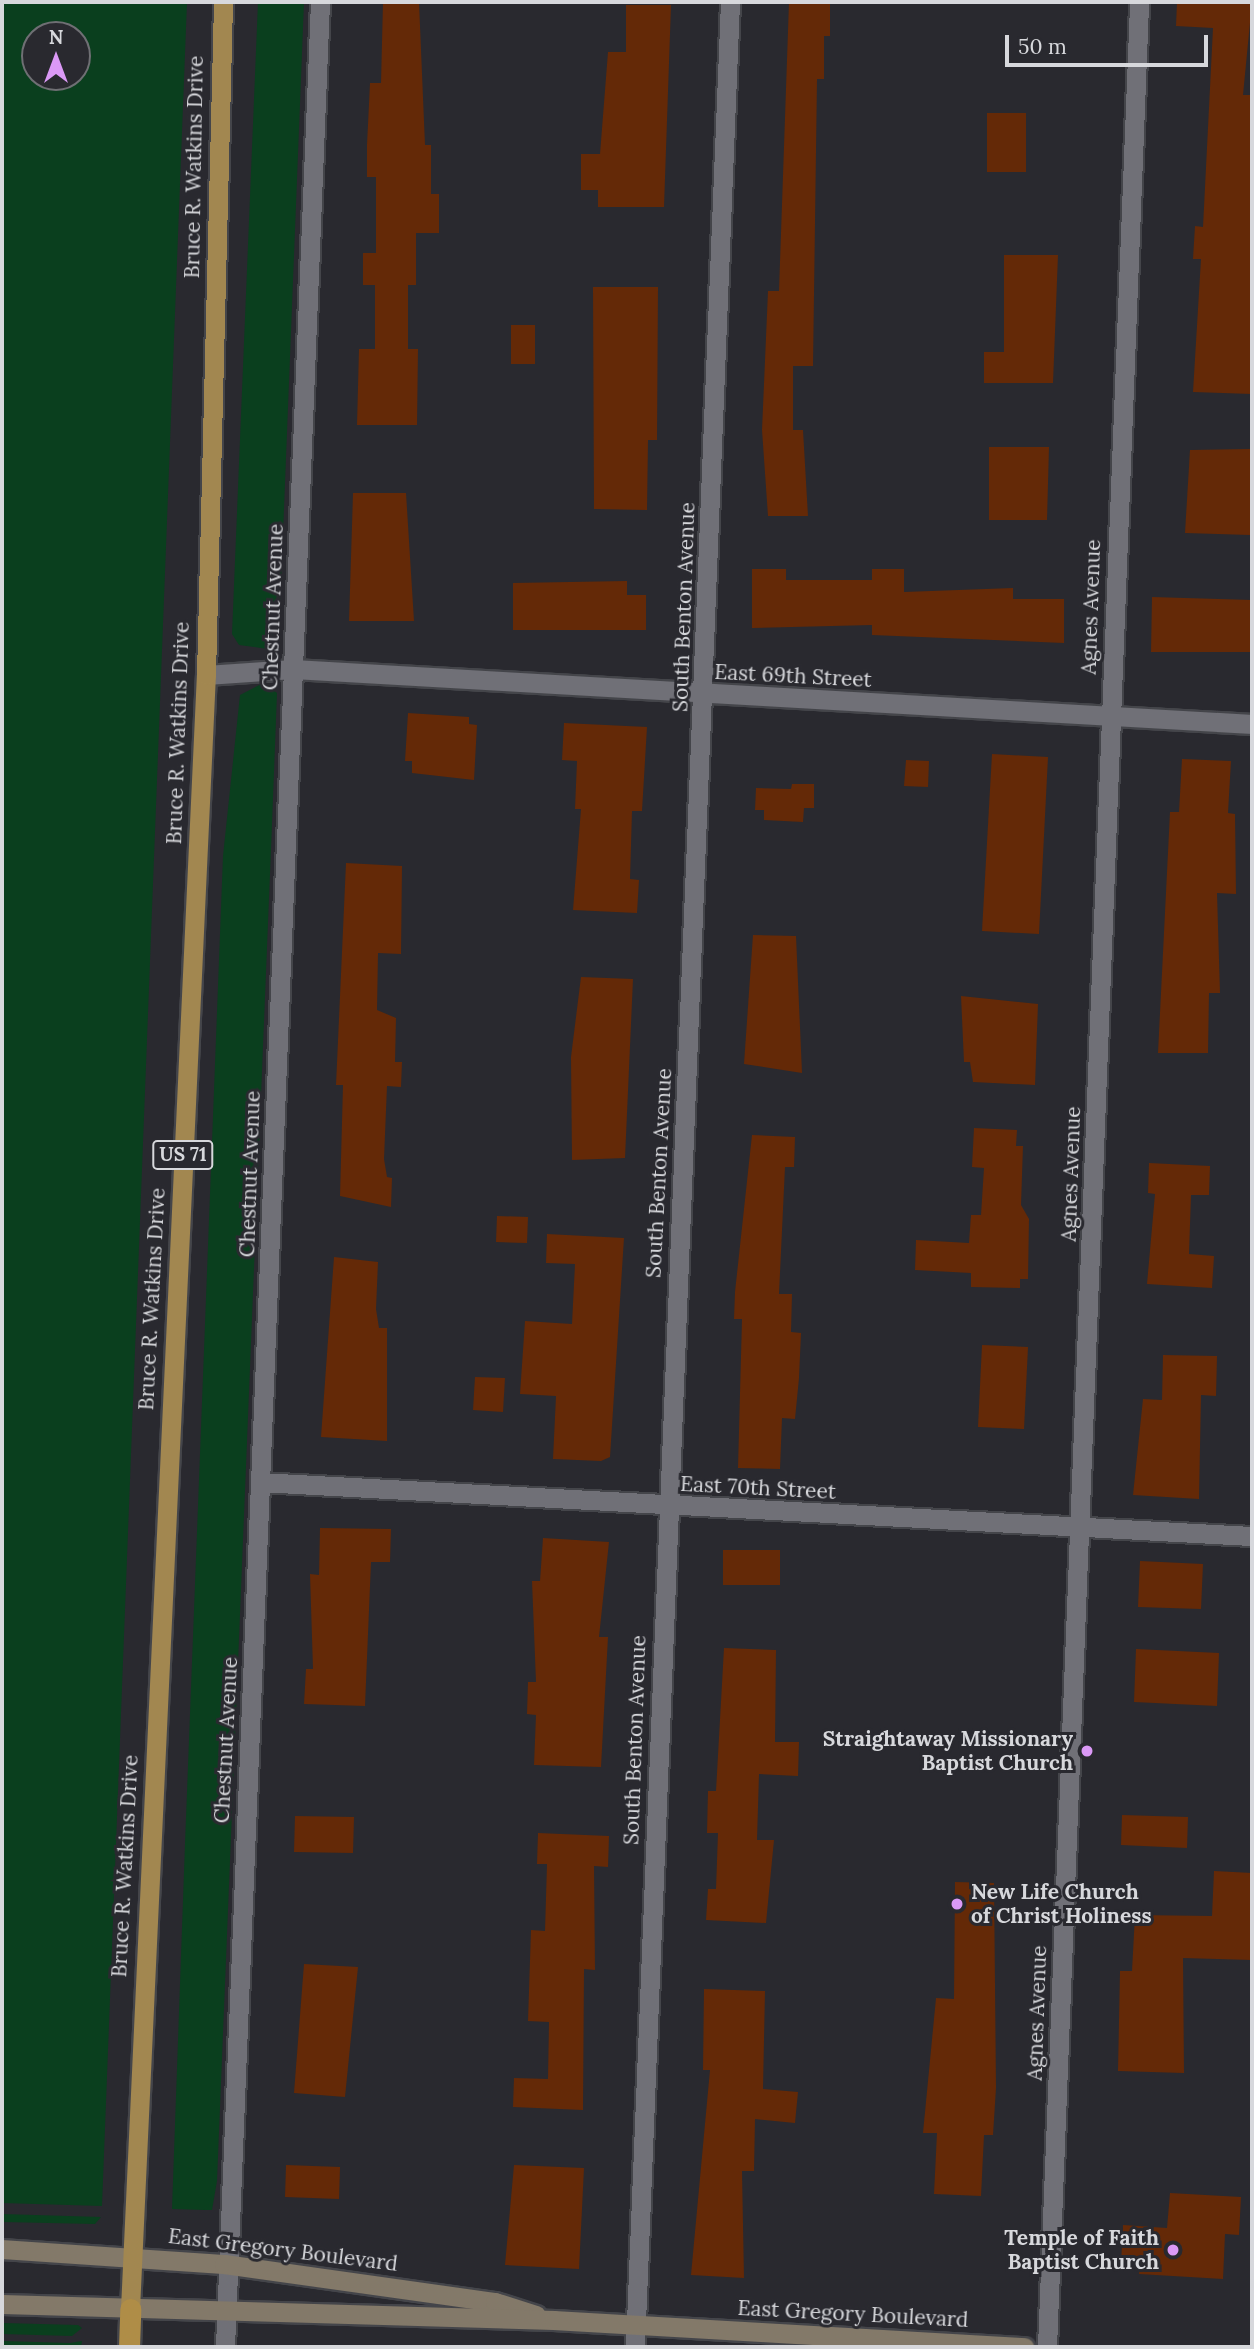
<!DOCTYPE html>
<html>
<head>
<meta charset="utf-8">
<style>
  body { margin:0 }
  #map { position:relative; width:1254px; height:2349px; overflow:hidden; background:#29292f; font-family:Lora,serif }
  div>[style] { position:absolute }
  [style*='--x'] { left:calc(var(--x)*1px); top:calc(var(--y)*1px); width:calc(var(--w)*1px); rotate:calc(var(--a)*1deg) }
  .green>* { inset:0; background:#0a3f1e }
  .building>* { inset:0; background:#642907 }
  .roads { filter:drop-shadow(2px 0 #44454a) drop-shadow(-2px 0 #44454a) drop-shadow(0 2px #44454a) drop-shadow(0 -2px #44454a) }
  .minor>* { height:19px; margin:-9.5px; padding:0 9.5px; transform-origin:9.5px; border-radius:9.5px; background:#707077 }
  .secondary>* { height:19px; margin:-9.5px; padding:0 9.5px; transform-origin:9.5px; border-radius:9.5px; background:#837969 }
  .trunk>* { height:19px; margin:-9.5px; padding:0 9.5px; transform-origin:9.5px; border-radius:9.5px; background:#a28750 }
  .motorway>* { height:21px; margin:-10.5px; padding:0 10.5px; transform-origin:10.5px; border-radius:10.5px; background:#af8d47 }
  .dots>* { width:19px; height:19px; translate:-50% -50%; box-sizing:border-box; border:4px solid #29292f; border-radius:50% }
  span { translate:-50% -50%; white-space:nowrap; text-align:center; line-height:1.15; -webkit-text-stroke:6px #29292f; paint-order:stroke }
  .shield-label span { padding:2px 5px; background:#29292f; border:2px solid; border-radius:5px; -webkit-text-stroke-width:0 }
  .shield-label { font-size:19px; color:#d7d8dc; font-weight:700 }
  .street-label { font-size:21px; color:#d7d8dc }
  .poi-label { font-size:21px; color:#d7d8dc; font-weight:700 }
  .right { translate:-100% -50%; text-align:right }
  .left { translate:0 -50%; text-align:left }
  .frame { position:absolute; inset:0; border:4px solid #d7d8dc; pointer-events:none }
  .north { position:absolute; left:21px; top:21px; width:70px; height:70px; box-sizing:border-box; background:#29292f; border:2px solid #6f6f74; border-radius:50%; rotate:0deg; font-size:19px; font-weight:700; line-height:28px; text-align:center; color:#d7d8dc }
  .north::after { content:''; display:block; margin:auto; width:24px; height:32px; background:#db99f6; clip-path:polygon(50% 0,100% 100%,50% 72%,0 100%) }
  .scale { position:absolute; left:1005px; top:35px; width:203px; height:32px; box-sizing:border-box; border:4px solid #d7d8dc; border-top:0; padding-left:9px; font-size:21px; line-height:24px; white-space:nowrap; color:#d7d8dc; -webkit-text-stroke:5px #29292f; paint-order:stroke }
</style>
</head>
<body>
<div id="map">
  <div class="green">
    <i style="clip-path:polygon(evenodd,2px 2px,187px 2px,102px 2206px,2px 2203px,2px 2px,77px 35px,77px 77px,35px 77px,35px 35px,77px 35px)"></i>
    <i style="clip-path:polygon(258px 2px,304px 2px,279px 635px,268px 649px,239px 645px,232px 634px)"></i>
    <i style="clip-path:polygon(263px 683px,277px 693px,272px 824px,217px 2181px,212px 2210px,205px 2210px,172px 2209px,185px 1844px,223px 856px,240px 695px)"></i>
    <i style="clip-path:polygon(2px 2214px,101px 2217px,95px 2224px,2px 2222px)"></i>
    <i style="clip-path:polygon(2px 2323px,78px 2325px,82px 2328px,72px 2336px,2px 2334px)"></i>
    <i style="clip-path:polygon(2px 2341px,70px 2343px,82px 2341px,81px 2347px,2px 2347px)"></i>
  </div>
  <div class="building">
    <i style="clip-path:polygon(383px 2px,419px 2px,425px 145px,431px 145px,431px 194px,439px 194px,439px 233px,416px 233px,416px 285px,408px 285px,408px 349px,418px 349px,417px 425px,357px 425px,359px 349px,375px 349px,375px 285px,363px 285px,363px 253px,376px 253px,376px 177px,367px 177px,367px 145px,370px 83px,381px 83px)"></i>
    <i style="clip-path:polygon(789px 2px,830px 2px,830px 36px,824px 36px,824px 79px,817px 79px,813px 366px,793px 366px,793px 430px,803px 430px,808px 516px,768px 516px,762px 430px,768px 291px,779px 291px)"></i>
    <i style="clip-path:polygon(1177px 2px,1252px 2px,1243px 95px,1252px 95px,1252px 394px,1193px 392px,1201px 259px,1193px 259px,1195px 226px,1203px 227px,1213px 28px,1176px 26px)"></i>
    <i style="clip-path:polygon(626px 5px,671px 5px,664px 207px,598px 207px,598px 190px,581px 190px,581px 154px,600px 154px,608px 52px,626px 52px)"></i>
    <i style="clip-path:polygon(987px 113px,1026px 113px,1026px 172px,987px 172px)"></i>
    <i style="clip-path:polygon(1004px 255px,1058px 255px,1053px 383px,984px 383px,984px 352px,1004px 352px)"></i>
    <i style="clip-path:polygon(593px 287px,658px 287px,657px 440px,648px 440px,647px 510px,594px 509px)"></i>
    <i style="clip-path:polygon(511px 325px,535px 325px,535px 364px,511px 364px)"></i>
    <i style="clip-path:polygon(989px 447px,1049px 447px,1047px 520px,989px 520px)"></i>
    <i style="clip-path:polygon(1250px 449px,1250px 535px,1185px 533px,1190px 450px)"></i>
    <i style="clip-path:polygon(353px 493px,406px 493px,414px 621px,349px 621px)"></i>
    <i style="clip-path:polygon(752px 569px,786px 569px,786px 580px,872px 580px,872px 569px,904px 569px,904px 592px,1013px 588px,1013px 599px,1064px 599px,1064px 643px,872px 635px,872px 625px,752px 628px)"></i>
    <i style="clip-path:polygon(627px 581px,627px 595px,646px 595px,646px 630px,513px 630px,513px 583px)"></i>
    <i style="clip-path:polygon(1152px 597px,1252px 600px,1252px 652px,1151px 652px)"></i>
    <i style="clip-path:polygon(408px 713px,469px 717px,469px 724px,477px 725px,474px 780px,412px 773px,412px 761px,405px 761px)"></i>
    <i style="clip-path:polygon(564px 723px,647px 727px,642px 811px,632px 811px,630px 879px,639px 880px,637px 913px,573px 910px,581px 809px,575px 809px,577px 761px,562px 760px)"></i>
    <i style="clip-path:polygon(992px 754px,1048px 757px,1039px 934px,982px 931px)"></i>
    <i style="clip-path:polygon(1182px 759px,1231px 761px,1228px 813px,1235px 814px,1236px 894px,1217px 893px,1220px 993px,1209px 993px,1208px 1053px,1158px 1053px,1170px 812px,1179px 812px)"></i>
    <i style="clip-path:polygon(906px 760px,929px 761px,928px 787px,904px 786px)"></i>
    <i style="clip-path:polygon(792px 784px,814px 784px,814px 808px,804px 808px,803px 822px,764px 820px,764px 810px,755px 810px,756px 788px,791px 789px)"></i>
    <i style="clip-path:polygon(346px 863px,402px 866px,401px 954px,378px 953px,377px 1010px,396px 1018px,395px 1062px,402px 1062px,401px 1087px,387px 1086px,384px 1159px,387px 1177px,392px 1178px,391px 1207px,340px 1196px,343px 1085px,336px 1085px)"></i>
    <i style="clip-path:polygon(753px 935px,796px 936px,802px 1073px,744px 1064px)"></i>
    <i style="clip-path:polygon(581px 977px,633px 979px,625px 1158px,572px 1160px,571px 1057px)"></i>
    <i style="clip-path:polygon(961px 996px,1038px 1004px,1035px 1085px,973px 1082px,970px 1062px,964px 1062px)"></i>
    <i style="clip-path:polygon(974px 1128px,1017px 1130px,1016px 1146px,1023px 1146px,1021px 1205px,1029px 1219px,1028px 1279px,1020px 1279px,1020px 1288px,971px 1287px,971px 1273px,915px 1270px,916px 1240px,969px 1243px,971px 1215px,981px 1215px,984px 1168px,972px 1167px)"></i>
    <i style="clip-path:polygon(752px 1135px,795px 1137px,794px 1167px,785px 1167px,779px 1294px,792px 1294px,791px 1332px,801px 1333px,799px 1378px,795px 1419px,782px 1418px,780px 1469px,738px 1468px,742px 1319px,734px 1319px,735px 1292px)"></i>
    <i style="clip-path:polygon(1149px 1163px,1210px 1166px,1209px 1195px,1191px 1195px,1189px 1254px,1214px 1256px,1212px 1288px,1147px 1284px,1155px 1194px,1148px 1193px)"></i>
    <i style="clip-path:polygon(497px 1216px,528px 1217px,527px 1243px,496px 1242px)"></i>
    <i style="clip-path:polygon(547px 1234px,624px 1238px,610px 1457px,601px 1461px,553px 1459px,556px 1396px,520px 1394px,525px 1321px,572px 1324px,575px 1264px,546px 1263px)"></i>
    <i style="clip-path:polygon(334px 1257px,378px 1262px,376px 1309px,379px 1328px,387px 1328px,387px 1441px,321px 1437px)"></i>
    <i style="clip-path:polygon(982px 1345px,1028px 1347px,1024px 1429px,978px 1427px)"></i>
    <i style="clip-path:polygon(1163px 1355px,1217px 1356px,1216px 1396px,1201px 1395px,1199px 1499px,1133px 1495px,1143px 1399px,1162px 1400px)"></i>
    <i style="clip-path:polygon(475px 1377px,505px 1378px,503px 1412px,473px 1410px)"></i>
    <i style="clip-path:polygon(320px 1528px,391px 1529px,390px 1562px,371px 1562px,365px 1706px,304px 1704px,306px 1669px,313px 1669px,310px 1574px,319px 1575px)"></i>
    <i style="clip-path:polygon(543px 1538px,609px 1542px,599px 1637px,608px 1637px,601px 1767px,534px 1765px,536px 1715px,527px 1714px,528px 1682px,536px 1682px,532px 1581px,540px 1581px)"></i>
    <i style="clip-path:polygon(723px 1550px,780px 1550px,780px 1585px,723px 1585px)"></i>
    <i style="clip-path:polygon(1140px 1561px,1203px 1564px,1201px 1609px,1138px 1607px)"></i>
    <i style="clip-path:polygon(724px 1648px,776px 1650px,775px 1742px,799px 1742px,798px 1776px,759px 1774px,757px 1840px,774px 1840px,766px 1923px,706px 1920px,708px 1889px,716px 1889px,718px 1833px,707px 1833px,708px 1791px,716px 1791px)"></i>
    <i style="clip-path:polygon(1136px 1649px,1219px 1653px,1217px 1706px,1134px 1702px)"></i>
    <i style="clip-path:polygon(1122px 1815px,1188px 1817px,1187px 1848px,1121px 1845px)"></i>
    <i style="clip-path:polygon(295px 1816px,354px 1817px,353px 1853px,294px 1852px)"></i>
    <i style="clip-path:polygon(538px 1833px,609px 1836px,608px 1867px,594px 1866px,595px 1970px,584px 1969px,583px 2110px,513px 2107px,514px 2078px,548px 2079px,549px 2022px,528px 2021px,531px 1930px,545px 1931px,547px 1864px,537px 1864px)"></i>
    <i style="clip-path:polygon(1214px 1871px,1252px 1873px,1252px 1960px,1183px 1958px,1184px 2073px,1118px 2071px,1120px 1971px,1132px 1971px,1135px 1915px,1212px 1916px)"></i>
    <i style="clip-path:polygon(955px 1882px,994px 1883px,996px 2088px,993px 2135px,984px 2135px,981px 2196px,934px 2194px,937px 2133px,923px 2133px,936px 1998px,954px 1999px)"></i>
    <i style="clip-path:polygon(304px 1964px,358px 1967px,345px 2097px,294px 2093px)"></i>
    <i style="clip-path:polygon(704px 1989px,765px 1991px,763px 2089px,798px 2092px,795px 2123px,755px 2119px,754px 2171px,742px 2171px,744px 2278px,691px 2275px,710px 2070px,703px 2070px)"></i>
    <i style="clip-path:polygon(286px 2165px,340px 2167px,339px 2199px,285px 2197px)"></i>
    <i style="clip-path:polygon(514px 2165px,584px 2168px,579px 2269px,505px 2265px)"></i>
    <i style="clip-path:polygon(1170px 2193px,1241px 2197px,1239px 2235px,1225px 2234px,1223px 2279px,1139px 2274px,1140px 2265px,1121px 2264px,1123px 2225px,1167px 2228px)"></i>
  </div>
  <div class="roads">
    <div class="minor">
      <i style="--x:206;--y:675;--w:87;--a:-3.9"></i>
      <i style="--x:293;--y:669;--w:961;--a:3.28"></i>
      <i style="--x:260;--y:1482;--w:993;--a:3.12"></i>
      <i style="--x:225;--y:2347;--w:2347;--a:-87.68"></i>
      <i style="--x:635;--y:2347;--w:2347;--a:-87.68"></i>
      <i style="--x:1047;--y:2347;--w:2347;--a:-87.75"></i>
    </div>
    <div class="secondary">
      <i style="--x:2;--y:2249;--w:223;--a:3.9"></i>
      <i style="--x:224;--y:2264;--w:274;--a:8"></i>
      <i style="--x:495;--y:2302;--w:43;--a:17.6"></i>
      <i style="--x:2;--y:2304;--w:552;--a:1.66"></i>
      <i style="--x:554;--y:2320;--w:471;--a:3.3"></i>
    </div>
    <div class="trunk">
      <i style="--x:130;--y:2309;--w:1636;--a:-87.34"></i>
      <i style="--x:206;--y:675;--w:673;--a:-88.55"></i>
    </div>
    <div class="motorway">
      <i style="--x:129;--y:2347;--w:38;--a:-88"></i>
    </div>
  </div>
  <div class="dots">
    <i style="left:1087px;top:1751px;background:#db99f6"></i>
    <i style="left:957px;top:1904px;background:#db99f6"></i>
    <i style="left:1173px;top:2250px;background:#db99f6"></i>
  </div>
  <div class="shield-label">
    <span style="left:183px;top:1155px">US 71</span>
  </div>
  <div class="street-label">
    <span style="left:194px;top:167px;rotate:-89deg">Bruce R. Watkins Drive</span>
    <span style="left:273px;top:607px;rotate:-88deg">Chestnut Avenue</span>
    <span style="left:684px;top:607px;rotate:-88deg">South Benton Avenue</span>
    <span style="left:1091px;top:607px;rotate:-88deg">Agnes Avenue</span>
    <span style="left:793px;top:676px;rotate:3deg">East 69th Street</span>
    <span style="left:178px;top:733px;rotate:-88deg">Bruce R. Watkins Drive</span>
    <span style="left:659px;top:1173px;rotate:-87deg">South Benton Avenue</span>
    <span style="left:250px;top:1174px;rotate:-88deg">Chestnut Avenue</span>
    <span style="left:1071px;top:1174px;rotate:-88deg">Agnes Avenue</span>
    <span style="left:152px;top:1299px;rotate:-87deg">Bruce R. Watkins Drive</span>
    <span style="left:758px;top:1488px;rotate:3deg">East 70th Street</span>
    <span style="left:226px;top:1740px;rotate:-87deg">Chestnut Avenue</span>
    <span style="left:635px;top:1740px;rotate:-88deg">South Benton Avenue</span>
    <span style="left:125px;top:1866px;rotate:-87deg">Bruce R. Watkins Drive</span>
    <span style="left:1037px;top:2013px;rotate:-88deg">Agnes Avenue</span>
    <span style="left:283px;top:2250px;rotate:7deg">East Gregory Boulevard</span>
    <span style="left:853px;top:2314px;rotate:3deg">East Gregory Boulevard</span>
  </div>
  <div class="poi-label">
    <span class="right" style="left:1073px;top:1751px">Straightaway Missionary<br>Baptist Church</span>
    <span class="left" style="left:971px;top:1904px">New Life Church<br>of Christ Holiness</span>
    <span class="right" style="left:1159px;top:2250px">Temple of Faith<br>Baptist Church</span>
  </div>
  <div class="frame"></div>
  <div class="north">N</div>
  <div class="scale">50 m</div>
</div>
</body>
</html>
